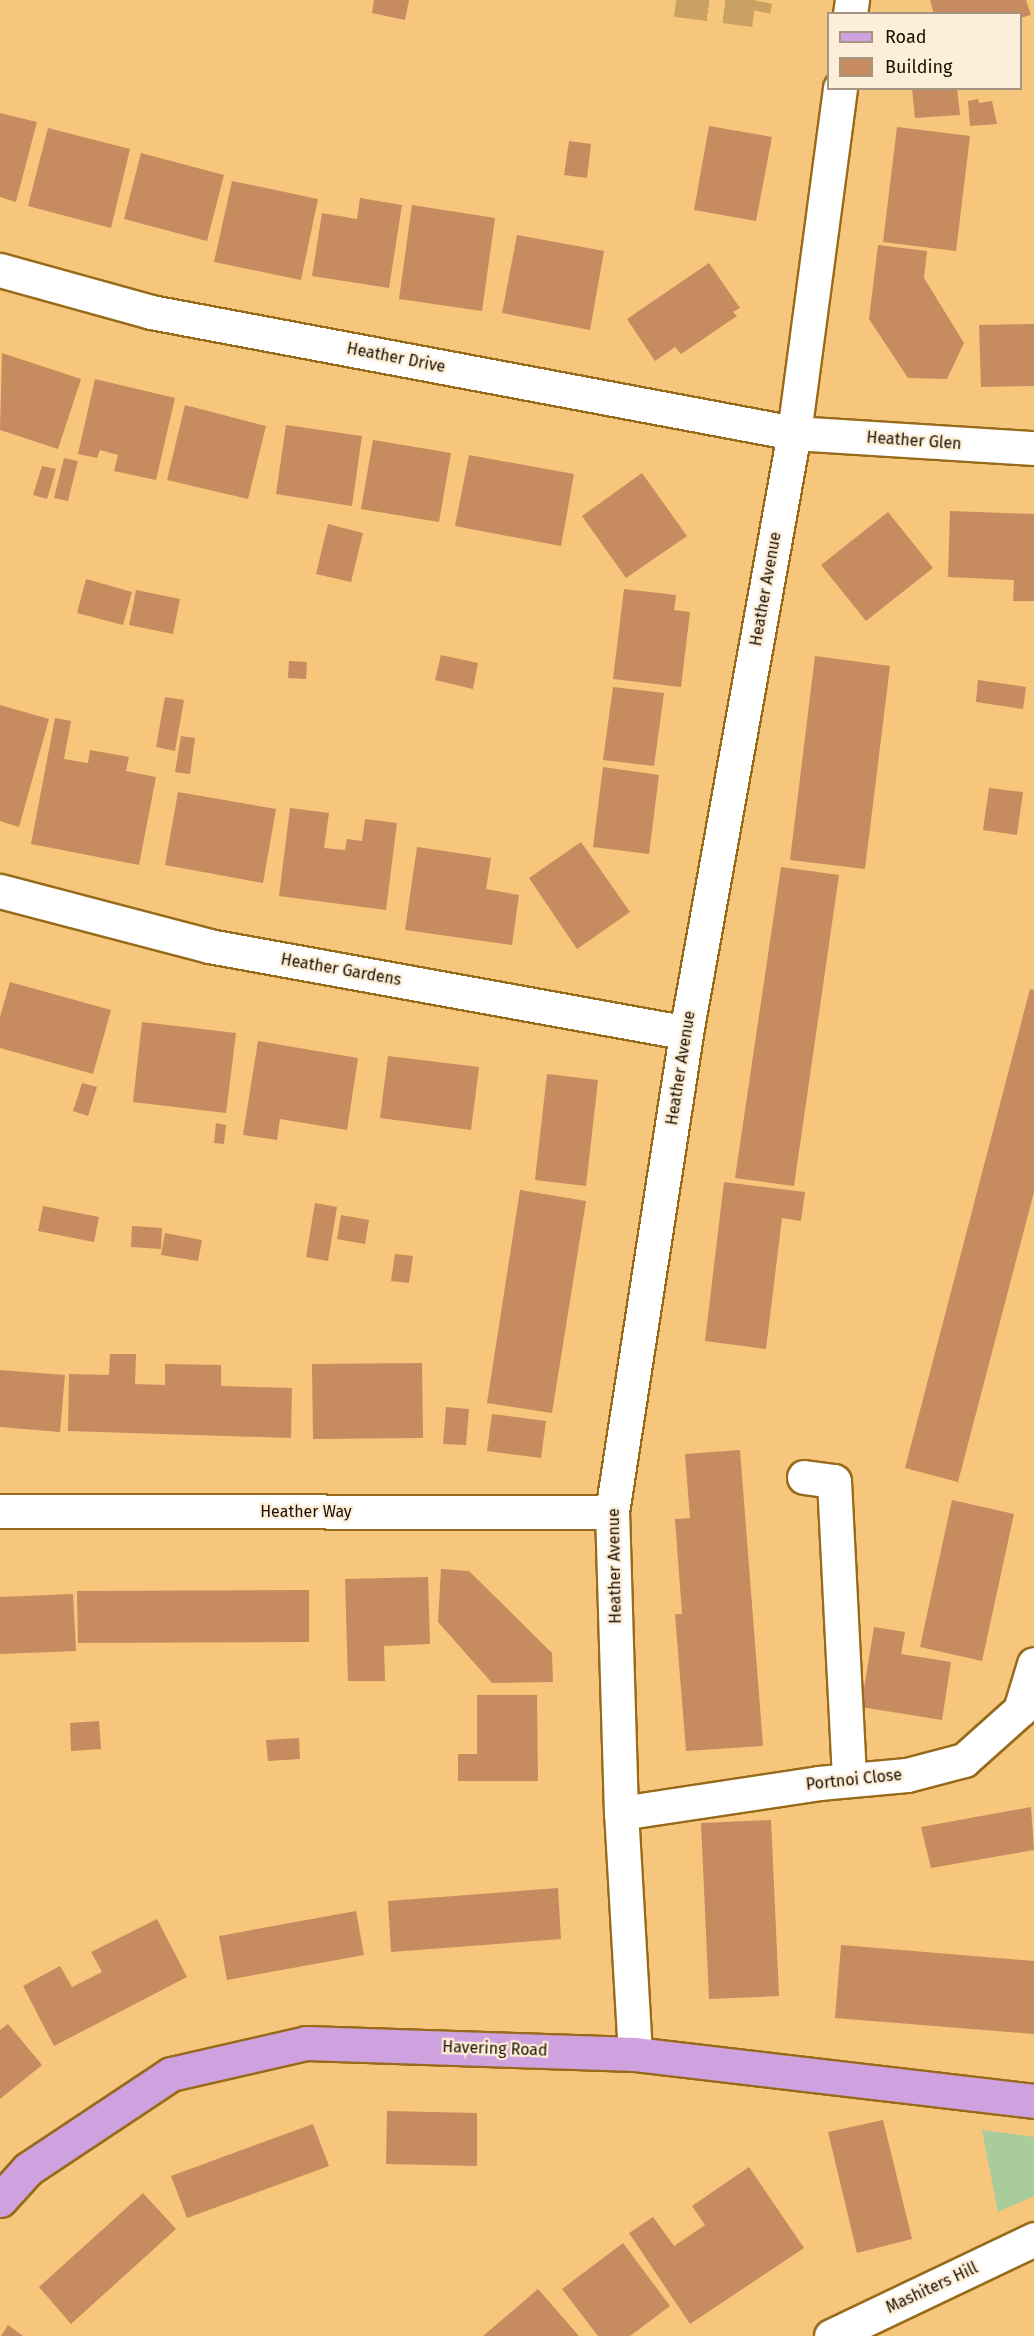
<!DOCTYPE html>
<html>
<head>
<meta charset="utf-8">
<style>
  body { margin:0 }
  #map { position:relative; width:1034px; height:2336px; overflow:hidden; background:#f6c67c; font-family:"Fira Sans",sans-serif }
  div>[style] { position:absolute }
  [style*='--x'] { left:calc(var(--x)*1px); top:calc(var(--y)*1px); width:calc(var(--w)*1px); rotate:calc(var(--a)*1deg) }
  .green>* { inset:0; background:#a9cc9c }
  .building>* { inset:0; background:#c68b5f }
  .minor-tunnel>* { height:33px; margin-top:-16.5px; transform-origin:0; background:repeating-linear-gradient(90deg,#cba163 0 33px,transparent 0 49px) }
  .roads { filter:drop-shadow(2px 0 #976b1a) drop-shadow(-2px 0 #976b1a) drop-shadow(0 2px #976b1a) drop-shadow(0 -2px #976b1a) }
  .minor>* { height:33px; margin:-16.5px; padding:0 16.5px; transform-origin:16.5px; border-radius:16.5px; background:#fff }
  .major>* { height:33px; margin:-16.5px; padding:0 16.5px; transform-origin:16.5px; border-radius:16.5px; background:#d0a1df }
  span { translate:-50% -50%; white-space:nowrap; text-align:center; line-height:1.15; -webkit-text-stroke:4.5px #fceed8; paint-order:stroke }
  .street-label { font-size:16px; color:#1d0f00 }
  .legend { position:absolute; left:827px; top:12px; width:195px; height:78px; box-sizing:border-box; background:#fceed8; border:2px solid #a39582; margin:0; padding:8px 10px; list-style:none; font-size:18px; color:#1d0f00 }
  .legend li { display:flex; align-items:center; gap:12px; height:30px }
  .legend b { width:30px; border:2px solid #a39582 }
</style>
</head>
<body>
<div id="map">
  <div class="green">
    <i style="clip-path:polygon(982px 2130px,1034px 2137px,1034px 2196px,998px 2212px)"></i>
  </div>
  <div class="building">
    <i style="clip-path:polygon(374px 0,409px 0,405px 20px,372px 13px)"></i>
    <i style="clip-path:polygon(930px 0,1026px 0,1031px 15px,1020px 18px,1020px 14px,934px 14px)"></i>
    <i style="clip-path:polygon(912px 88px,957px 88px,960px 115px,915px 118px)"></i>
    <i style="clip-path:polygon(978px 99px,979px 103px,992px 101px,997px 124px,970px 126px,968px 101px)"></i>
    <i style="clip-path:polygon(0 113px,37px 122px,16px 202px,0 197px)"></i>
    <i style="clip-path:polygon(709px 126px,772px 137px,756px 221px,694px 210px)"></i>
    <i style="clip-path:polygon(897px 127px,970px 136px,956px 251px,883px 242px)"></i>
    <i style="clip-path:polygon(48px 128px,130px 149px,111px 228px,28px 206px)"></i>
    <i style="clip-path:polygon(569px 141px,591px 144px,587px 178px,564px 175px)"></i>
    <i style="clip-path:polygon(141px 153px,224px 175px,207px 241px,124px 219px)"></i>
    <i style="clip-path:polygon(232px 181px,318px 199px,301px 280px,214px 262px)"></i>
    <i style="clip-path:polygon(360px 198px,402px 205px,389px 288px,312px 276px,322px 213px,357px 219px)"></i>
    <i style="clip-path:polygon(412px 205px,495px 218px,482px 311px,399px 299px)"></i>
    <i style="clip-path:polygon(517px 235px,604px 251px,590px 330px,502px 313px)"></i>
    <i style="clip-path:polygon(878px 245px,927px 251px,924px 278px,964px 343px,947px 379px,908px 378px,869px 319px)"></i>
    <i style="clip-path:polygon(709px 263px,740px 308px,733px 312px,737px 316px,681px 354px,675px 347px,655px 361px,627px 319px)"></i>
    <i style="clip-path:polygon(1034px 324px,1034px 386px,981px 387px,979px 325px)"></i>
    <i style="clip-path:polygon(2px 353px,81px 379px,58px 449px,0 430px)"></i>
    <i style="clip-path:polygon(95px 379px,175px 398px,156px 480px,114px 471px,118px 455px,100px 450px,97px 458px,78px 454px)"></i>
    <i style="clip-path:polygon(185px 405px,266px 426px,248px 499px,167px 480px)"></i>
    <i style="clip-path:polygon(286px 425px,362px 436px,352px 506px,276px 494px)"></i>
    <i style="clip-path:polygon(373px 440px,451px 453px,439px 522px,361px 509px)"></i>
    <i style="clip-path:polygon(469px 455px,574px 474px,561px 546px,455px 526px)"></i>
    <i style="clip-path:polygon(64px 458px,78px 461px,68px 501px,54px 498px)"></i>
    <i style="clip-path:polygon(42px 466px,56px 469px,47px 499px,33px 495px)"></i>
    <i style="clip-path:polygon(642px 473px,687px 536px,626px 578px,582px 516px)"></i>
    <i style="clip-path:polygon(950px 511px,1034px 514px,1034px 601px,1013px 601px,1014px 580px,948px 577px)"></i>
    <i style="clip-path:polygon(888px 512px,933px 568px,866px 621px,821px 565px)"></i>
    <i style="clip-path:polygon(328px 524px,363px 533px,351px 582px,316px 574px)"></i>
    <i style="clip-path:polygon(86px 579px,132px 592px,123px 625px,77px 613px)"></i>
    <i style="clip-path:polygon(624px 589px,676px 595px,674px 610px,690px 612px,681px 687px,613px 679px)"></i>
    <i style="clip-path:polygon(136px 590px,180px 599px,173px 634px,129px 625px)"></i>
    <i style="clip-path:polygon(441px 655px,478px 663px,473px 689px,435px 680px)"></i>
    <i style="clip-path:polygon(815px 656px,890px 666px,865px 869px,790px 860px)"></i>
    <i style="clip-path:polygon(289px 661px,307px 662px,306px 679px,288px 678px)"></i>
    <i style="clip-path:polygon(978px 680px,1026px 687px,1023px 709px,976px 702px)"></i>
    <i style="clip-path:polygon(613px 687px,664px 693px,654px 766px,603px 760px)"></i>
    <i style="clip-path:polygon(165px 697px,184px 700px,175px 751px,156px 747px)"></i>
    <i style="clip-path:polygon(0 705px,49px 719px,19px 827px,0 821px)"></i>
    <i style="clip-path:polygon(55px 718px,71px 721px,64px 759px,88px 763px,90px 750px,129px 757px,126px 771px,156px 777px,139px 865px,31px 844px)"></i>
    <i style="clip-path:polygon(181px 736px,195px 738px,190px 774px,175px 772px)"></i>
    <i style="clip-path:polygon(603px 767px,659px 775px,649px 854px,593px 847px)"></i>
    <i style="clip-path:polygon(989px 788px,1023px 792px,1017px 835px,983px 830px)"></i>
    <i style="clip-path:polygon(178px 792px,276px 809px,263px 883px,165px 865px)"></i>
    <i style="clip-path:polygon(290px 808px,329px 813px,324px 848px,345px 850px,347px 839px,362px 841px,365px 819px,397px 823px,386px 910px,279px 896px)"></i>
    <i style="clip-path:polygon(581px 842px,630px 912px,577px 949px,529px 878px)"></i>
    <i style="clip-path:polygon(417px 847px,491px 858px,486px 889px,519px 895px,512px 945px,405px 930px)"></i>
    <i style="clip-path:polygon(781px 867px,839px 875px,794px 1186px,735px 1178px)"></i>
    <i style="clip-path:polygon(10px 982px,111px 1010px,93px 1074px,0 1048px,0 1017px)"></i>
    <i style="clip-path:polygon(1030px 989px,1034px 990px,1034px 1192px,958px 1482px,905px 1468px)"></i>
    <i style="clip-path:polygon(142px 1022px,236px 1033px,226px 1113px,133px 1102px)"></i>
    <i style="clip-path:polygon(258px 1041px,358px 1058px,347px 1130px,280px 1119px,277px 1140px,243px 1135px)"></i>
    <i style="clip-path:polygon(388px 1056px,479px 1067px,471px 1130px,380px 1118px)"></i>
    <i style="clip-path:polygon(547px 1074px,598px 1080px,586px 1186px,535px 1180px)"></i>
    <i style="clip-path:polygon(82px 1083px,97px 1087px,88px 1116px,73px 1111px)"></i>
    <i style="clip-path:polygon(216px 1123px,226px 1125px,224px 1144px,214px 1143px)"></i>
    <i style="clip-path:polygon(724px 1182px,805px 1192px,801px 1221px,782px 1218px,766px 1349px,705px 1341px)"></i>
    <i style="clip-path:polygon(520px 1190px,586px 1201px,552px 1413px,487px 1403px)"></i>
    <i style="clip-path:polygon(315px 1203px,337px 1207px,328px 1261px,306px 1257px)"></i>
    <i style="clip-path:polygon(43px 1206px,99px 1217px,94px 1242px,38px 1231px)"></i>
    <i style="clip-path:polygon(341px 1215px,369px 1220px,365px 1244px,337px 1239px)"></i>
    <i style="clip-path:polygon(132px 1226px,162px 1228px,161px 1249px,131px 1247px)"></i>
    <i style="clip-path:polygon(165px 1233px,202px 1240px,198px 1261px,161px 1255px)"></i>
    <i style="clip-path:polygon(395px 1254px,413px 1256px,409px 1283px,391px 1281px)"></i>
    <i style="clip-path:polygon(110px 1354px,136px 1354px,135px 1384px,165px 1385px,165px 1364px,221px 1365px,221px 1386px,292px 1388px,291px 1438px,68px 1431px,69px 1374px,109px 1375px)"></i>
    <i style="clip-path:polygon(422px 1363px,423px 1438px,313px 1439px,312px 1364px)"></i>
    <i style="clip-path:polygon(0 1370px,65px 1375px,60px 1432px,0 1427px)"></i>
    <i style="clip-path:polygon(446px 1407px,469px 1409px,466px 1445px,443px 1444px)"></i>
    <i style="clip-path:polygon(492px 1414px,546px 1421px,541px 1458px,487px 1451px)"></i>
    <i style="clip-path:polygon(740px 1450px,763px 1746px,686px 1751px,675px 1614px,682px 1614px,675px 1519px,690px 1518px,685px 1454px)"></i>
    <i style="clip-path:polygon(952px 1500px,1014px 1514px,982px 1661px,920px 1647px)"></i>
    <i style="clip-path:polygon(441px 1569px,469px 1571px,552px 1653px,553px 1682px,492px 1683px,438px 1622px)"></i>
    <i style="clip-path:polygon(428px 1577px,430px 1644px,384px 1646px,385px 1681px,348px 1681px,345px 1579px)"></i>
    <i style="clip-path:polygon(309px 1590px,309px 1642px,78px 1643px,77px 1591px)"></i>
    <i style="clip-path:polygon(73px 1594px,76px 1651px,0 1654px,0 1597px)"></i>
    <i style="clip-path:polygon(874px 1627px,905px 1632px,901px 1654px,951px 1662px,942px 1720px,861px 1707px)"></i>
    <i style="clip-path:polygon(477px 1695px,537px 1695px,538px 1781px,458px 1781px,458px 1754px,477px 1754px)"></i>
    <i style="clip-path:polygon(99px 1721px,101px 1749px,71px 1751px,70px 1723px)"></i>
    <i style="clip-path:polygon(299px 1738px,300px 1759px,268px 1761px,266px 1740px)"></i>
    <i style="clip-path:polygon(1031px 1807px,1034px 1850px,931px 1868px,921px 1827px)"></i>
    <i style="clip-path:polygon(771px 1820px,779px 1996px,709px 1999px,701px 1823px)"></i>
    <i style="clip-path:polygon(558px 1888px,561px 1939px,391px 1952px,388px 1901px)"></i>
    <i style="clip-path:polygon(356px 1911px,364px 1955px,227px 1980px,219px 1936px)"></i>
    <i style="clip-path:polygon(157px 1919px,187px 1977px,54px 2046px,23px 1986px,60px 1966px,72px 1987px,102px 1972px,91px 1952px)"></i>
    <i style="clip-path:polygon(841px 1945px,1034px 1961px,1034px 2034px,835px 2018px)"></i>
    <i style="clip-path:polygon(8px 2024px,42px 2065px,0 2099px,0 2030px)"></i>
    <i style="clip-path:polygon(387px 2111px,477px 2113px,477px 2166px,386px 2164px)"></i>
    <i style="clip-path:polygon(883px 2120px,912px 2239px,857px 2253px,828px 2132px)"></i>
    <i style="clip-path:polygon(313px 2124px,329px 2166px,187px 2218px,171px 2176px)"></i>
    <i style="clip-path:polygon(749px 2167px,804px 2248px,690px 2324px,629px 2233px,653px 2217px,674px 2246px,705px 2225px,692px 2206px)"></i>
    <i style="clip-path:polygon(143px 2193px,176px 2229px,71px 2324px,39px 2287px)"></i>
    <i style="clip-path:polygon(623px 2243px,670px 2306px,630px 2336px,598px 2336px,562px 2289px)"></i>
    <i style="clip-path:polygon(538px 2289px,579px 2336px,483px 2336px)"></i>
    <i style="clip-path:polygon(8px 2325px,23px 2336px,1px 2336px)"></i>
  </div>
  <div class="minor-tunnel">
    <i style="--x:676;--y:0;--w:79;--a:7.3"></i>
    <i style="--x:754;--y:10;--w:10;--a:-79"></i>
  </div>
  <div class="roads">
    <div class="minor">
      <i style="--x:850;--y:14;--w:14;--a:-82"></i>
      <i style="--x:0;--y:270;--w:157;--a:15.5"></i>
      <i style="--x:151;--y:312;--w:654;--a:10.66"></i>
      <i style="--x:794;--y:433;--w:240;--a:3.6"></i>
      <i style="--x:0;--y:891;--w:216;--a:14.7"></i>
      <i style="--x:209;--y:946;--w:485;--a:10.3"></i>
      <i style="--x:804;--y:1477;--w:30;--a:8"></i>
      <i style="--x:834;--y:1481;--w:299;--a:87.1"></i>
      <i style="--x:0;--y:1511;--w:612;--a:0.09"></i>
      <i style="--x:621;--y:1813;--w:200;--a:-8.6"></i>
      <i style="--x:819;--y:1783;--w:88;--a:-5.2"></i>
      <i style="--x:907;--y:1775;--w:59;--a:-14.7"></i>
      <i style="--x:964;--y:1760;--w:75;--a:-41.8"></i>
      <i style="--x:1020;--y:1710;--w:48;--a:-73.1"></i>
      <i style="--x:635;--y:2054;--w:241;--a:-93.3"></i>
      <i style="--x:621;--y:1813;--w:301;--a:-91.7"></i>
      <i style="--x:612;--y:1512;--w:485;--a:-81.2"></i>
      <i style="--x:686;--y:1033;--w:610;--a:-79.8"></i>
      <i style="--x:794;--y:433;--w:348;--a:-82.4"></i>
      <i style="--x:831;--y:2336;--w:225;--a:-25.5"></i>
    </div>
    <div class="major">
      <i style="--x:0;--y:2200;--w:42;--a:-47.9"></i>
      <i style="--x:28;--y:2169;--w:172;--a:-33.6"></i>
      <i style="--x:171;--y:2074;--w:139;--a:-12.9"></i>
      <i style="--x:306;--y:2043;--w:329;--a:1.9"></i>
      <i style="--x:635;--y:2054;--w:402;--a:6.7"></i>
    </div>
  </div>
  <div class="street-label">
    <span style="left:396px;top:358px;rotate:11deg">Heather Drive</span>
    <span style="left:914px;top:441px;rotate:4deg">Heather Glen</span>
    <span style="left:766px;top:589px;rotate:-80deg">Heather Avenue</span>
    <span style="left:341px;top:970px;rotate:10deg">Heather Gardens</span>
    <span style="left:681px;top:1068px;rotate:-81deg">Heather Avenue</span>
    <span style="left:306px;top:1512px">Heather Way</span>
    <span style="left:615px;top:1566px;rotate:-91deg">Heather Avenue</span>
    <span style="left:854px;top:1780px;rotate:-6deg">Portnoi Close</span>
    <span style="left:495px;top:2049px;rotate:2deg">Havering Road</span>
    <span style="left:932px;top:2288px;rotate:-25deg">Mashiters Hill</span>
  </div>
  <ul class="legend">
  <li><b style="height:8px;background:#d0a1df"></b>Road</li>
  <li><b style="height:16px;background:#c68b5f"></b>Building</li>
  </ul>
</div>
</body>
</html>
